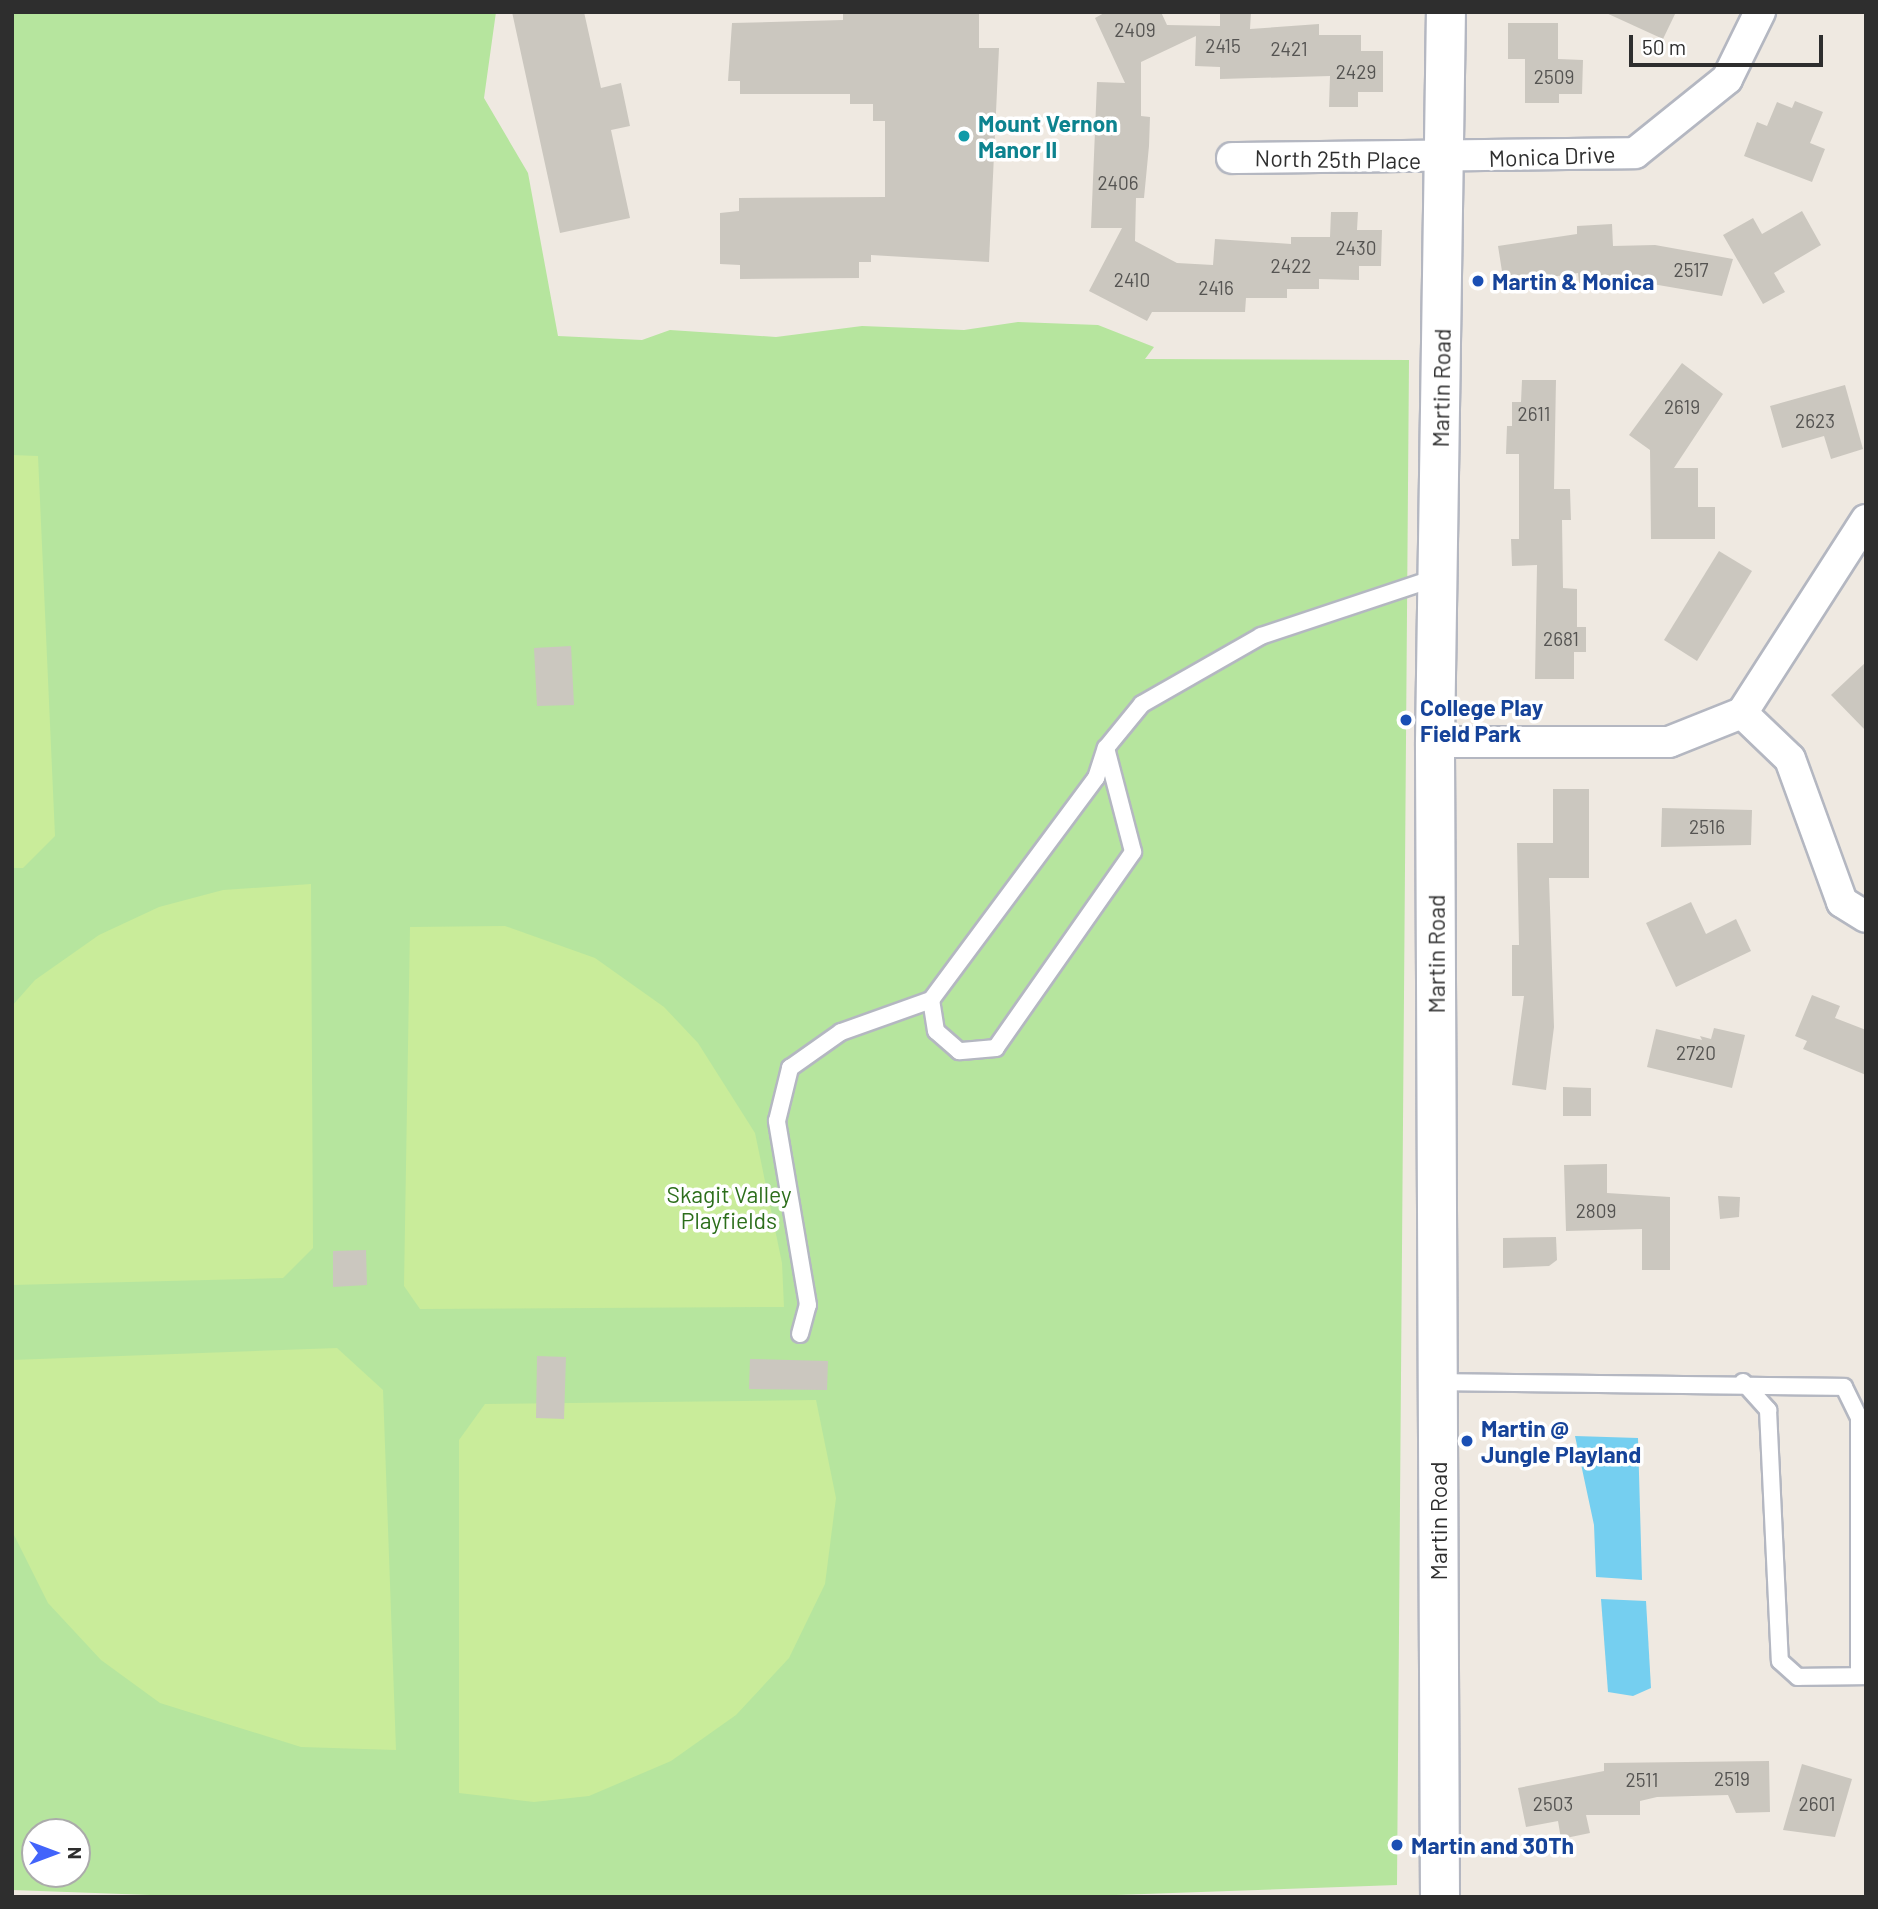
<!DOCTYPE html>
<html>
<head>
<meta charset="utf-8">
<style>
  body { margin:0 }
  #map { position:relative; width:1878px; height:1909px; overflow:hidden; background:#efe9e1; font-family:Barlow,sans-serif }
  div>[style] { position:absolute }
  [style*='--x'] { left:calc(var(--x)*1px); top:calc(var(--y)*1px); width:calc(var(--w)*1px); rotate:calc(var(--a)*1deg) }
  .green>* { inset:0; background:#b6e59e }
  .pitch>* { inset:0; background:#c9ec9a }
  .water>* { inset:0; background:#75cff0 }
  .building>* { inset:0; background:#cbc7bf }
  .roads { filter:drop-shadow(2px 0 #b4b7c1) drop-shadow(-2px 0 #b4b7c1) drop-shadow(0 2px #b4b7c1) drop-shadow(0 -2px #b4b7c1) }
  .lane>* { height:16px; margin:-8px; padding:0 8px; transform-origin:8px; border-radius:8px; background:#fff }
  .street>* { height:30px; margin:-15px; padding:0 15px; transform-origin:15px; border-radius:15px; background:#fff }
  .secondary>* { height:38px; margin:-19px; padding:0 19px; transform-origin:19px; border-radius:19px; background:#fff }
  .dots>* { width:19px; height:19px; translate:-50% -50%; box-sizing:border-box; border:4px solid #fff; border-radius:50% }
  span { translate:-50% -50%; white-space:nowrap; text-align:center; line-height:1.15; -webkit-text-stroke:7px #fff; paint-order:stroke }
  .number-label { font-size:19px; color:#555452 }
  .number-label span { -webkit-text-stroke-width:0 }
  .culture-label { font-size:23px; color:#0d838f; font-weight:700 }
  .left { translate:0 -50%; text-align:left }
  .street-label { font-size:23px; color:#2e2e2e }
  .transit-label { font-size:23px; color:#164399; font-weight:700 }
  .park-label { font-size:23px; color:#2c6e1b }
  .frame { position:absolute; inset:0; border:14px solid #2e2e2e; pointer-events:none }
  .north { position:absolute; left:21px; top:1818px; width:70px; height:70px; box-sizing:border-box; background:#fff; border:2px solid #ababab; border-radius:50%; rotate:90deg; font-size:19px; font-weight:700; line-height:28px; text-align:center; color:#2e2e2e }
  .north::after { content:''; display:block; margin:auto; width:24px; height:32px; background:#4264fb; clip-path:polygon(50% 0,100% 100%,50% 72%,0 100%) }
  .scale { position:absolute; left:1629px; top:35px; width:194px; height:32px; box-sizing:border-box; border:4px solid #2e2e2e; border-top:0; padding-left:9px; font-size:21px; line-height:24px; white-space:nowrap; color:#2e2e2e; -webkit-text-stroke:5px #fff; paint-order:stroke }
</style>
</head>
<body>
<div id="map">
  <div class="green">
    <i style="clip-path:polygon(evenodd,12px 12px,496px 12px,484px 98px,528px 173px,558px 336px,642px 340px,670px 330px,776px 337px,862px 326px,964px 330px,1018px 322px,1098px 325px,1154px 347px,1145px 359px,1409px 360px,1397px 1885px,1059px 1897px,205px 1897px,12px 1890px,12px 12px,35px 1832px,77px 1832px,77px 1874px,35px 1874px,35px 1832px)"></i>
  </div>
  <div class="pitch">
    <i style="clip-path:polygon(12px 455px,38px 456px,55px 836px,23px 868px,12px 868px)"></i>
    <i style="clip-path:polygon(311px 884px,313px 1248px,283px 1278px,12px 1285px,12px 1006px,35px 980px,99px 935px,159px 907px,223px 890px)"></i>
    <i style="clip-path:polygon(505px 926px,595px 958px,664px 1007px,698px 1043px,755px 1133px,782px 1263px,784px 1307px,420px 1309px,404px 1286px,410px 927px)"></i>
    <i style="clip-path:polygon(337px 1348px,383px 1390px,396px 1750px,301px 1747px,160px 1703px,101px 1660px,48px 1603px,12px 1531px,12px 1360px)"></i>
    <i style="clip-path:polygon(816px 1400px,836px 1498px,825px 1584px,789px 1658px,736px 1715px,671px 1761px,589px 1796px,534px 1802px,459px 1793px,459px 1440px,485px 1404px)"></i>
  </div>
  <div class="water">
    <i style="clip-path:polygon(1575px 1436px,1638px 1438px,1642px 1580px,1596px 1577px,1594px 1525px)"></i>
    <i style="clip-path:polygon(1601px 1599px,1646px 1601px,1651px 1688px,1633px 1696px,1608px 1692px)"></i>
  </div>
  <div class="building">
    <i style="clip-path:polygon(512px 12px,584px 12px,601px 88px,621px 83px,630px 126px,611px 130px,630px 218px,560px 233px)"></i>
    <i style="clip-path:polygon(843px 12px,979px 12px,979px 48px,999px 48px,989px 262px,871px 255px,871px 262px,859px 262px,859px 278px,740px 279px,740px 265px,720px 264px,720px 213px,739px 211px,739px 198px,885px 197px,885px 121px,873px 121px,873px 104px,850px 104px,850px 94px,740px 94px,740px 81px,728px 81px,732px 23px,843px 20px)"></i>
    <i style="clip-path:polygon(1106px 12px,1161px 12px,1167px 25px,1220px 26px,1220px 12px,1251px 12px,1250px 29px,1319px 24px,1319px 35px,1361px 35px,1361px 51px,1383px 51px,1383px 92px,1358px 92px,1358px 107px,1329px 107px,1330px 76px,1220px 79px,1220px 67px,1195px 66px,1196px 36px,1141px 62px,1141px 116px,1150px 117px,1149px 146px,1144px 198px,1136px 198px,1135px 241px,1177px 263px,1213px 265px,1215px 239px,1291px 244px,1291px 237px,1330px 237px,1331px 212px,1358px 212px,1357px 230px,1382px 230px,1381px 266px,1359px 266px,1359px 280px,1319px 279px,1319px 289px,1287px 289px,1287px 298px,1246px 298px,1245px 312px,1152px 312px,1147px 321px,1089px 291px,1122px 228px,1091px 228px,1097px 82px,1125px 83px,1095px 18px)"></i>
    <i style="clip-path:polygon(1604px 12px,1676px 12px,1663px 39px)"></i>
    <i style="clip-path:polygon(1508px 23px,1558px 23px,1558px 59px,1583px 60px,1582px 94px,1559px 94px,1559px 103px,1525px 103px,1525px 59px,1508px 59px)"></i>
    <i style="clip-path:polygon(1795px 101px,1823px 112px,1810px 143px,1825px 149px,1812px 182px,1744px 156px,1757px 122px,1767px 126px,1777px 102px,1792px 108px)"></i>
    <i style="clip-path:polygon(1802px 211px,1821px 245px,1774px 273px,1785px 292px,1763px 304px,1723px 235px,1753px 218px,1762px 234px)"></i>
    <i style="clip-path:polygon(1612px 224px,1613px 246px,1655px 245px,1733px 259px,1722px 296px,1635px 281px,1579px 283px,1578px 273px,1504px 284px,1498px 246px,1577px 234px,1577px 226px)"></i>
    <i style="clip-path:polygon(1682px 363px,1723px 394px,1674px 468px,1698px 468px,1698px 507px,1715px 507px,1715px 539px,1651px 539px,1650px 450px,1629px 435px)"></i>
    <i style="clip-path:polygon(1522px 380px,1556px 380px,1554px 489px,1570px 489px,1571px 520px,1562px 520px,1563px 588px,1577px 589px,1577px 627px,1586px 627px,1586px 652px,1574px 652px,1574px 679px,1535px 679px,1537px 565px,1512px 566px,1511px 539px,1519px 539px,1519px 454px,1506px 454px,1507px 426px,1512px 426px,1512px 402px,1521px 402px)"></i>
    <i style="clip-path:polygon(1845px 385px,1863px 449px,1831px 459px,1824px 436px,1782px 448px,1770px 406px)"></i>
    <i style="clip-path:polygon(1719px 551px,1752px 571px,1697px 661px,1664px 640px)"></i>
    <i style="clip-path:polygon(571px 646px,574px 705px,537px 706px,534px 648px)"></i>
    <i style="clip-path:polygon(1866px 662px,1866px 731px,1831px 695px)"></i>
    <i style="clip-path:polygon(1553px 789px,1589px 789px,1589px 878px,1549px 878px,1554px 1027px,1546px 1090px,1512px 1085px,1524px 996px,1512px 996px,1512px 945px,1519px 945px,1517px 843px,1553px 843px)"></i>
    <i style="clip-path:polygon(1662px 808px,1752px 810px,1751px 845px,1661px 847px)"></i>
    <i style="clip-path:polygon(1691px 902px,1706px 934px,1736px 919px,1751px 951px,1676px 987px,1646px 923px)"></i>
    <i style="clip-path:polygon(1812px 995px,1840px 1006px,1835px 1018px,1866px 1030px,1866px 1075px,1803px 1049px,1807px 1041px,1795px 1036px)"></i>
    <i style="clip-path:polygon(1714px 1028px,1745px 1035px,1732px 1088px,1647px 1067px,1656px 1029px,1702px 1040px,1700px 1036px,1711px 1039px)"></i>
    <i style="clip-path:polygon(1563px 1087px,1591px 1088px,1591px 1116px,1563px 1116px)"></i>
    <i style="clip-path:polygon(1607px 1164px,1607px 1193px,1670px 1197px,1670px 1270px,1642px 1270px,1642px 1229px,1566px 1231px,1564px 1165px)"></i>
    <i style="clip-path:polygon(1718px 1196px,1740px 1197px,1739px 1217px,1720px 1219px)"></i>
    <i style="clip-path:polygon(1556px 1237px,1557px 1260px,1549px 1266px,1503px 1268px,1503px 1238px)"></i>
    <i style="clip-path:polygon(366px 1250px,367px 1285px,333px 1287px,333px 1251px)"></i>
    <i style="clip-path:polygon(537px 1356px,566px 1357px,564px 1419px,536px 1418px)"></i>
    <i style="clip-path:polygon(750px 1359px,828px 1361px,827px 1390px,749px 1389px)"></i>
    <i style="clip-path:polygon(1769px 1761px,1770px 1812px,1736px 1813px,1728px 1795px,1657px 1797px,1640px 1801px,1640px 1815px,1586px 1815px,1590px 1833px,1561px 1839px,1558px 1821px,1526px 1827px,1518px 1788px,1604px 1771px,1604px 1763px)"></i>
    <i style="clip-path:polygon(1802px 1764px,1852px 1779px,1835px 1837px,1783px 1830px)"></i>
  </div>
  <div class="roads">
    <div class="lane">
      <i style="--x:1106;--y:748;--w:107;--a:75.4"></i>
      <i style="--x:1133;--y:852;--w:239;--a:125"></i>
      <i style="--x:996;--y:1048;--w:37;--a:175"></i>
      <i style="--x:959;--y:1051;--w:30;--a:-139"></i>
      <i style="--x:936;--y:1031;--w:31;--a:-99"></i>
      <i style="--x:931;--y:1000;--w:277;--a:-53.4"></i>
      <i style="--x:1096;--y:778;--w:32;--a:-72"></i>
      <i style="--x:1106;--y:748;--w:57;--a:-50.7"></i>
      <i style="--x:1142;--y:704;--w:137;--a:-29.7"></i>
      <i style="--x:1261;--y:636;--w:187;--a:-18.4"></i>
      <i style="--x:800;--y:1334;--w:30;--a:-75"></i>
      <i style="--x:808;--y:1305;--w:187;--a:-99.6"></i>
      <i style="--x:777;--y:1121;--w:55;--a:-76.2"></i>
      <i style="--x:790;--y:1068;--w:62;--a:-35.2"></i>
      <i style="--x:841;--y:1032;--w:96;--a:-19.6"></i>
      <i style="--x:1438;--y:1382;--w:406;--a:0.7"></i>
      <i style="--x:1844;--y:1387;--w:50;--a:63.9"></i>
      <i style="--x:1743;--y:1382;--w:38;--a:48"></i>
      <i style="--x:1768;--y:1410;--w:251;--a:87.3"></i>
      <i style="--x:1780;--y:1661;--w:24;--a:42"></i>
      <i style="--x:1798;--y:1677;--w:68;--a:-0.8"></i>
      <i style="--x:1859;--y:1420;--w:256;--a:90"></i>
    </div>
    <div class="street">
      <i style="--x:1232;--y:158;--w:403;--a:-0.7"></i>
      <i style="--x:1635;--y:153;--w:118;--a:-38.8"></i>
      <i style="--x:1727;--y:79;--w:75;--a:-63.8"></i>
      <i style="--x:1866;--y:520;--w:229;--a:122.7"></i>
      <i style="--x:1742;--y:713;--w:66;--a:43.8"></i>
      <i style="--x:1790;--y:759;--w:152;--a:70"></i>
      <i style="--x:1842;--y:902;--w:28;--a:32"></i>
      <i style="--x:1435;--y:742;--w:234;--a:0"></i>
      <i style="--x:1669;--y:742;--w:79;--a:-21.7"></i>
    </div>
    <div class="secondary">
      <i style="--x:1440;--y:1897;--w:1155;--a:-90.25"></i>
      <i style="--x:1435;--y:742;--w:730;--a:-89.14"></i>
    </div>
  </div>
  <div class="dots">
    <i style="left:964px;top:136px;background:#0f9aa8"></i>
    <i style="left:1478px;top:281px;background:#1a4fb4"></i>
    <i style="left:1406px;top:720px;background:#1a4fb4"></i>
    <i style="left:1467px;top:1441px;background:#1a4fb4"></i>
    <i style="left:1397px;top:1845px;background:#1a4fb4"></i>
  </div>
  <div class="number-label">
    <span style="left:1135px;top:30px">2409</span>
    <span style="left:1223px;top:46px">2415</span>
    <span style="left:1289px;top:49px">2421</span>
    <span style="left:1356px;top:72px">2429</span>
    <span style="left:1554px;top:77px">2509</span>
    <span style="left:1118px;top:183px">2406</span>
    <span style="left:1356px;top:248px">2430</span>
    <span style="left:1291px;top:266px">2422</span>
    <span style="left:1691px;top:270px">2517</span>
    <span style="left:1132px;top:280px">2410</span>
    <span style="left:1216px;top:288px">2416</span>
    <span style="left:1682px;top:407px">2619</span>
    <span style="left:1534px;top:414px">2611</span>
    <span style="left:1815px;top:421px">2623</span>
    <span style="left:1561px;top:639px">2681</span>
    <span style="left:1707px;top:827px">2516</span>
    <span style="left:1696px;top:1053px">2720</span>
    <span style="left:1596px;top:1211px">2809</span>
    <span style="left:1732px;top:1779px">2519</span>
    <span style="left:1642px;top:1780px">2511</span>
    <span style="left:1553px;top:1804px">2503</span>
    <span style="left:1817px;top:1804px">2601</span>
  </div>
  <div class="culture-label">
    <span class="left" style="left:978px;top:136px">Mount Vernon<br>Manor II</span>
  </div>
  <div class="street-label">
    <span style="left:1552px;top:156px;rotate:-2deg">Monica Drive</span>
    <span style="left:1338px;top:159px;rotate:1deg">North 25th Place</span>
    <span style="left:1441px;top:388px;rotate:-89deg">Martin Road</span>
    <span style="left:1436px;top:954px;rotate:-90deg">Martin Road</span>
    <span style="left:1438px;top:1521px;rotate:-90deg">Martin Road</span>
  </div>
  <div class="transit-label">
    <span class="left" style="left:1492px;top:281px">Martin &amp; Monica</span>
    <span class="left" style="left:1420px;top:720px">College Play<br>Field Park</span>
    <span class="left" style="left:1481px;top:1441px">Martin @<br>Jungle Playland</span>
    <span class="left" style="left:1411px;top:1845px">Martin and 30Th</span>
  </div>
  <div class="park-label">
    <span style="left:729px;top:1207px">Skagit Valley<br>Playfields</span>
  </div>
  <div class="frame"></div>
  <div class="north">N</div>
  <div class="scale">50 m</div>
</div>
</body>
</html>
